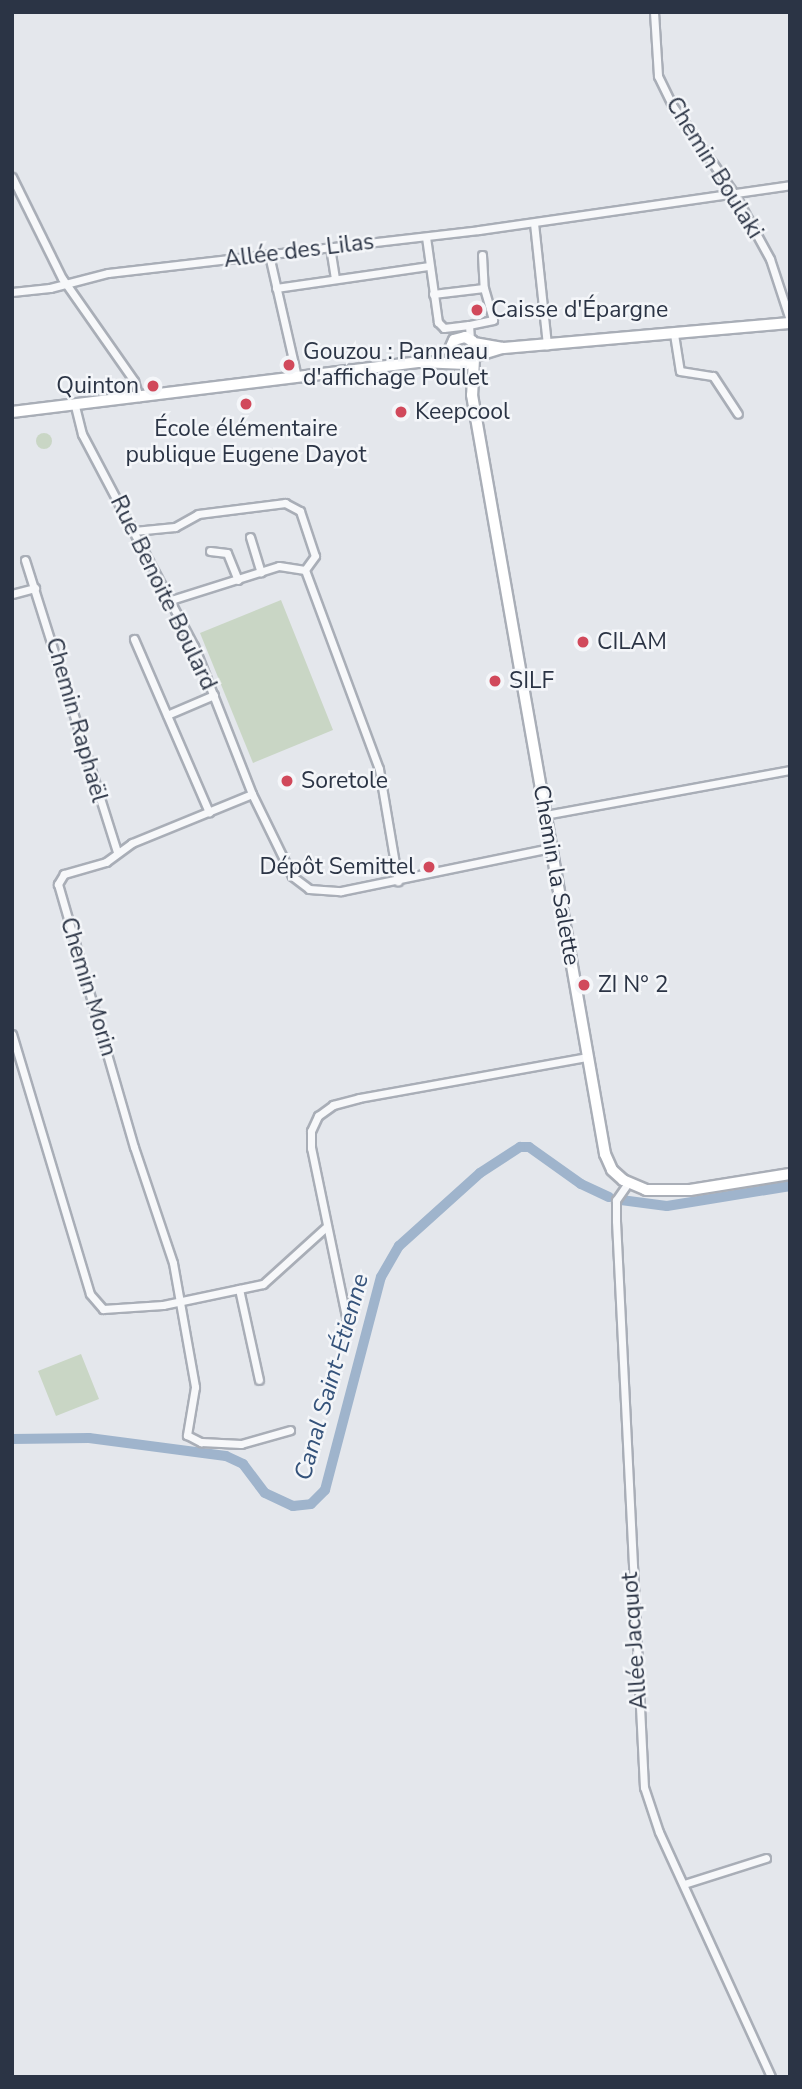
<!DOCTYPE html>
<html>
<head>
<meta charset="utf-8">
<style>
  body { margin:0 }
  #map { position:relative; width:802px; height:2089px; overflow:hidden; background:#e4e7ec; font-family:"Nunito Sans",sans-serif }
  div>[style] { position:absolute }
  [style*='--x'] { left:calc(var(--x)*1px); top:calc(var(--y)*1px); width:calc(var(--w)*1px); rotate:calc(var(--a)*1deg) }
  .green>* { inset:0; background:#c9d6c5 }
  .round { border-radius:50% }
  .canal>* { height:10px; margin:-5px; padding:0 5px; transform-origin:5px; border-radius:5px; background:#9fb4cc }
  .roads { filter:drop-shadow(2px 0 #a9aeb7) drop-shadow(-2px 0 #a9aeb7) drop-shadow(0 2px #a9aeb7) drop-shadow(0 -2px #a9aeb7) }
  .street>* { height:7px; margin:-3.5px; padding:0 3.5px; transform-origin:3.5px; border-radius:3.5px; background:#f7f8fa }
  .secondary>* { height:10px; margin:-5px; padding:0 5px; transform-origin:5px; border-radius:5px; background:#fff }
  .dots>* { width:19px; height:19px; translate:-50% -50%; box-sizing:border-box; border:4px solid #f4f6f9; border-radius:50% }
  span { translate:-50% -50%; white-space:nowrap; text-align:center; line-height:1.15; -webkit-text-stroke:5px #f4f6f9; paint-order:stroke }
  .street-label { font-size:23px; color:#2b3445 }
  .poi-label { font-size:23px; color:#2b3445 }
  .left { translate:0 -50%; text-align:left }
  .right { translate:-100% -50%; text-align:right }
  .water-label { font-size:24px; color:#34527a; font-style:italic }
  .frame { position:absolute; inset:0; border:14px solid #2b3445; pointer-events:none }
</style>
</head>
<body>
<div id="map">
  <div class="green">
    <i class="round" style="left:36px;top:433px;width:16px;height:16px"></i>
    <i style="clip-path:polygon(281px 600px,333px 730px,253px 763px,200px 633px)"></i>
    <i style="clip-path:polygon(81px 1354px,99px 1399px,56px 1416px,38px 1371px)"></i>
  </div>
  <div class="canal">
    <i style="--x:621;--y:1200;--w:46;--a:7.4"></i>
    <i style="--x:667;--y:1206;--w:125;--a:-9.2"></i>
    <i style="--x:12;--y:1439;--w:77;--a:-0.7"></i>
    <i style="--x:89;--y:1438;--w:138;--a:7.5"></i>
    <i style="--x:226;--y:1456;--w:19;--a:25"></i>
    <i style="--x:243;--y:1464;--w:36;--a:53"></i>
    <i style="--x:265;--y:1493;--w:31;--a:25"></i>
    <i style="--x:293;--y:1506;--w:18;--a:-6"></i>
    <i style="--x:311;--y:1504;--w:20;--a:-45"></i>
    <i style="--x:325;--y:1490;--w:220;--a:-75.3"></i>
    <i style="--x:381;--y:1277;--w:36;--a:-60"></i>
    <i style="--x:399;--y:1246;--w:109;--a:-42"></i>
    <i style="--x:480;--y:1173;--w:48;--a:-33"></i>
    <i style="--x:520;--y:1147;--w:9;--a:0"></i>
    <i style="--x:529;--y:1147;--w:64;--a:35.4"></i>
    <i style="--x:581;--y:1184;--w:31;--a:25"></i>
  </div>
  <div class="roads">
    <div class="street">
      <i style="--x:654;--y:12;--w:64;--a:86.4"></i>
      <i style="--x:658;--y:76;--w:32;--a:64"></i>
      <i style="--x:672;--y:105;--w:110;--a:55"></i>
      <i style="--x:735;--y:195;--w:73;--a:61.3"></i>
      <i style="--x:770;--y:259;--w:64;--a:71.8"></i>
      <i style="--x:12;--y:177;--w:113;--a:63.7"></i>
      <i style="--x:62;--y:278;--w:126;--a:55"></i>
      <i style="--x:134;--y:381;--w:17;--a:73"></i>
      <i style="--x:534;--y:223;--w:123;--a:83.9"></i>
      <i style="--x:426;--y:237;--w:86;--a:82"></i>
      <i style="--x:438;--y:322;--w:8;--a:45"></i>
      <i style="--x:444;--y:328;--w:25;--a:-7"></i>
      <i style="--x:469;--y:325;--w:14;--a:86"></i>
      <i style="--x:330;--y:247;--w:32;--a:81"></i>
      <i style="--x:269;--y:255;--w:125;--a:77.1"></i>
      <i style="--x:482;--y:255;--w:33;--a:87"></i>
      <i style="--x:276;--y:288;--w:155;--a:-8.2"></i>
      <i style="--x:12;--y:292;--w:38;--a:-6"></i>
      <i style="--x:50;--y:288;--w:60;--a:-14.5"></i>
      <i style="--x:108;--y:273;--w:373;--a:-6.6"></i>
      <i style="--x:479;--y:230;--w:314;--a:-8.2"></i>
      <i style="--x:433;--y:294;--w:51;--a:-6.7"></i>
      <i style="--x:484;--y:288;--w:33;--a:74"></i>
      <i style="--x:493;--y:320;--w:25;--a:168"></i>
      <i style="--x:674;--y:334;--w:37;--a:81"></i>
      <i style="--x:680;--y:371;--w:33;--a:9"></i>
      <i style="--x:713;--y:376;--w:45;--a:56.7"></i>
      <i style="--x:75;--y:406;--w:29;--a:76"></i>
      <i style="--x:82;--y:434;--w:240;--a:62.2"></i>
      <i style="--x:194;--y:646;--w:159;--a:68.6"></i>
      <i style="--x:252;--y:794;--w:91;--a:64"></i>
      <i style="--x:292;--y:876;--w:21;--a:37"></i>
      <i style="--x:309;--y:889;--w:32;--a:4"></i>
      <i style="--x:341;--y:891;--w:214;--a:-11.6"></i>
      <i style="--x:134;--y:531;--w:41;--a:-5.6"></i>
      <i style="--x:175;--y:527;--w:26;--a:-29"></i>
      <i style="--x:198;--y:514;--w:88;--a:-7.2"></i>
      <i style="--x:285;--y:503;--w:17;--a:28"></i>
      <i style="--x:300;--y:511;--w:47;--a:71.6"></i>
      <i style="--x:315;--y:556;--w:17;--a:126"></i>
      <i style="--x:250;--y:537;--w:37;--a:73"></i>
      <i style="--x:210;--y:551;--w:17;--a:7"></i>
      <i style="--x:227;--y:553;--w:29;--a:68"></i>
      <i style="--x:25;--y:560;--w:306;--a:72.5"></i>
      <i style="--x:305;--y:570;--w:212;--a:69.6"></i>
      <i style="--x:379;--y:769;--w:114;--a:80.4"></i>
      <i style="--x:12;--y:594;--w:24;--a:-15"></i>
      <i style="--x:171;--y:600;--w:113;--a:-17.5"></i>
      <i style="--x:279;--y:566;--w:26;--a:9"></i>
      <i style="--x:134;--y:639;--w:189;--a:66.6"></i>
      <i style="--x:167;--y:715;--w:51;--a:-23.1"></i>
      <i style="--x:252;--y:794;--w:130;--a:157.8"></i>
      <i style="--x:132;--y:843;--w:32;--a:144"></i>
      <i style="--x:106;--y:862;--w:44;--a:164.1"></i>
      <i style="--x:64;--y:874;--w:12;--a:121"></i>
      <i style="--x:58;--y:884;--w:274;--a:73.9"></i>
      <i style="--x:134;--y:1147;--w:122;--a:71.4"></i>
      <i style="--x:173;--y:1263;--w:126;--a:79.9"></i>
      <i style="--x:195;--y:1387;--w:49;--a:99.5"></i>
      <i style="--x:187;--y:1435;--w:16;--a:27"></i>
      <i style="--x:201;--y:1442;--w:40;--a:2.9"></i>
      <i style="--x:241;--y:1444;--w:51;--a:-15.9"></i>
      <i style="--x:545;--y:815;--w:249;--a:-10.4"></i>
      <i style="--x:12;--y:1034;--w:271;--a:73.3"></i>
      <i style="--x:90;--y:1294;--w:20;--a:49"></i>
      <i style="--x:103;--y:1309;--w:60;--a:-3.8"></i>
      <i style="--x:163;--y:1305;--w:102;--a:-11.9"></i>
      <i style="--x:263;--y:1284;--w:84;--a:-42.1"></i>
      <i style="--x:628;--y:1183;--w:21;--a:125"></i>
      <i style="--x:616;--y:1200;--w:21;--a:90"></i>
      <i style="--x:616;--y:1221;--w:567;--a:87.17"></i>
      <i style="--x:644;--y:1787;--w:47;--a:71.6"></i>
      <i style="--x:659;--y:1832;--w:269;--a:65.4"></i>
      <i style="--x:239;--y:1289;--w:93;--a:77.6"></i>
      <i style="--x:348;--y:1326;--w:182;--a:-101.7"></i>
      <i style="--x:311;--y:1148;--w:17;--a:-90"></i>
      <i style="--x:311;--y:1131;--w:17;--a:-65"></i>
      <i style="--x:318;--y:1116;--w:19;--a:-36"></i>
      <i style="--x:333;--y:1105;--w:27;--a:-15"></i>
      <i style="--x:359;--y:1098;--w:233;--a:-10.2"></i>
      <i style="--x:684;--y:1884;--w:86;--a:-17.6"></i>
    </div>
    <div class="secondary">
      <i style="--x:474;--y:343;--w:29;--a:10"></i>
      <i style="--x:476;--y:356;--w:28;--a:-17"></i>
      <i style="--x:503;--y:348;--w:288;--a:-5"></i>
      <i style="--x:474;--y:359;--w:36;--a:93"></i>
      <i style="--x:472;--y:395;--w:771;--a:80.06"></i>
      <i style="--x:605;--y:1154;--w:17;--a:66"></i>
      <i style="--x:612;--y:1170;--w:15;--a:42"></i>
      <i style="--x:623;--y:1180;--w:25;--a:23"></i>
      <i style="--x:646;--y:1190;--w:44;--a:0"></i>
      <i style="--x:690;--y:1190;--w:101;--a:-9.1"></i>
      <i style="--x:12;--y:412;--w:411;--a:-7"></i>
      <i style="--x:420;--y:362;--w:46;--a:2.5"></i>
      <i style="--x:466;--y:364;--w:15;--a:-42"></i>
      <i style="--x:477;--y:354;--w:14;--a:-111"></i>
      <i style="--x:472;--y:341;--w:8;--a:-150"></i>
      <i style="--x:465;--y:337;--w:11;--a:165"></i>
      <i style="--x:454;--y:340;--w:12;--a:114"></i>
      <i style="--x:449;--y:351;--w:11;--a:63"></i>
    </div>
  </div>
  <div class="dots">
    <i style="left:477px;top:310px;background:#d1495b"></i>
    <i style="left:289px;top:365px;background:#d1495b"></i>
    <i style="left:153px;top:386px;background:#d1495b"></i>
    <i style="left:246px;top:404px;background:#d1495b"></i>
    <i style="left:401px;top:412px;background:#d1495b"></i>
    <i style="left:583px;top:642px;background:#d1495b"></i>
    <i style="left:495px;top:681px;background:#d1495b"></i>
    <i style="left:287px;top:781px;background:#d1495b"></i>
    <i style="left:429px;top:867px;background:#d1495b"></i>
    <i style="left:584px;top:985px;background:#d1495b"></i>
  </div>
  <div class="street-label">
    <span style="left:714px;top:168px;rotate:58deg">Chemin Boulaki</span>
    <span style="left:299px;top:251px;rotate:-7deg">Allée des Lilas</span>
    <span style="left:163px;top:593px;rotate:64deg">Rue Benoite Boulard</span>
    <span style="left:76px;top:720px;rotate:74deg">Chemin Raphaël</span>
    <span style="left:556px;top:875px;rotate:80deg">Chemin la Salette</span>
    <span style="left:88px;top:987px;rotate:73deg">Chemin Morin</span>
    <span style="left:635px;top:1641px;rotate:-94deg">Allée Jacquot</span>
  </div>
  <div class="poi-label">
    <span class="left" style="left:491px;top:310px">Caisse d'Épargne</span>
    <span class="left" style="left:303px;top:365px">Gouzou : Panneau<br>d'affichage Poulet</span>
    <span class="right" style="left:139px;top:386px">Quinton</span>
    <span class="left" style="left:415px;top:412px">Keepcool</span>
    <span style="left:246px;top:442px">École élémentaire<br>publique Eugene Dayot</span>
    <span class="left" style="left:597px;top:642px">CILAM</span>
    <span class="left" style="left:509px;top:681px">SILF</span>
    <span class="left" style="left:301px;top:781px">Soretole</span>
    <span class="right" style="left:415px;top:867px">Dépôt Semittel</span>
    <span class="left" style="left:598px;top:985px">ZI N° 2</span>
  </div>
  <div class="water-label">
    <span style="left:332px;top:1377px;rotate:-74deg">Canal Saint-Étienne</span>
  </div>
  <div class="frame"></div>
</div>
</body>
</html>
